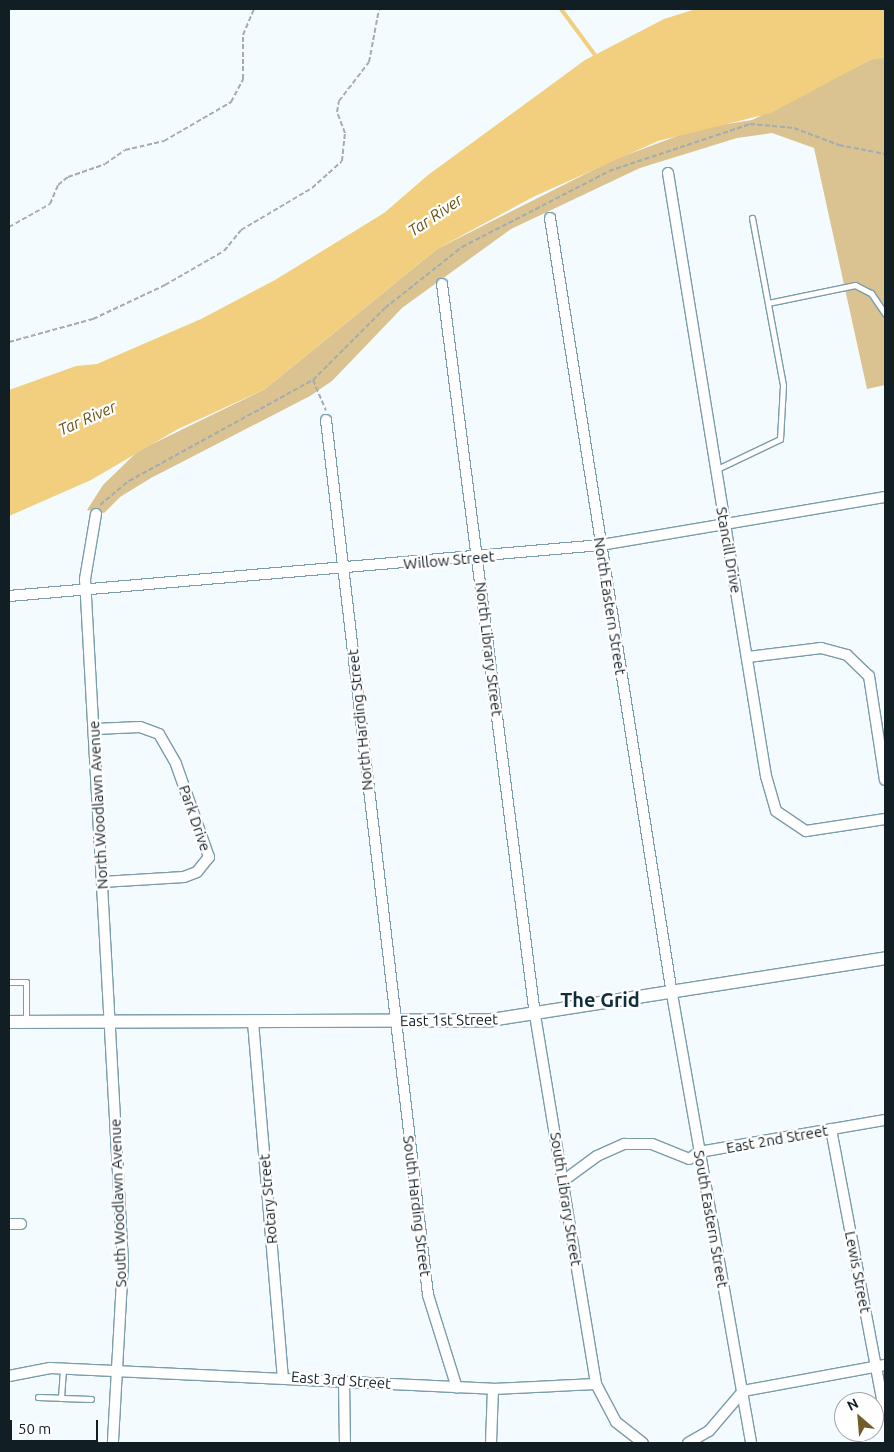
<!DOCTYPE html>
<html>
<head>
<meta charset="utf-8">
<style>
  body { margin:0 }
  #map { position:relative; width:894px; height:1452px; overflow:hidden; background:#f4fbfe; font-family:Ubuntu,sans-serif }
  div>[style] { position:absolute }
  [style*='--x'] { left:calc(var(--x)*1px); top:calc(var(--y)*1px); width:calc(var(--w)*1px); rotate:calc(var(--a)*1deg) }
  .green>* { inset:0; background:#dac391 }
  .water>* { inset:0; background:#f2cf7e }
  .stream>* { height:4px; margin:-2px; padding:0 2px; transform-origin:2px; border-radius:2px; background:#f2cf7e }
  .path>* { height:2px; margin-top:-1px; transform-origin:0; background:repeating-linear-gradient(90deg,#a3acb0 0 5px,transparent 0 7.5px) }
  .roads { filter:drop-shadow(1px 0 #7a9cab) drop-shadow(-1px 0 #7a9cab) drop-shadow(0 1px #7a9cab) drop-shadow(0 -1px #7a9cab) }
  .service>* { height:5px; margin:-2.5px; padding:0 2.5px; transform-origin:2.5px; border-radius:2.5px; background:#fff }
  .minor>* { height:10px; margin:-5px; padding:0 5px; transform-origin:5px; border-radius:5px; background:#fff }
  .tertiary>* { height:12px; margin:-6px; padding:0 6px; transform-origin:6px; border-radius:6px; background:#fff }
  span { translate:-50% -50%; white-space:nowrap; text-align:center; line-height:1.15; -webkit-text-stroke:4.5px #fff; paint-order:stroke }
  .street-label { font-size:15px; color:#111e24 }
  .water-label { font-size:16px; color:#695214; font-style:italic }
  .district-label { font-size:20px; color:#0e2f3b; font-weight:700 }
  .frame { position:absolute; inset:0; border:10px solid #111e24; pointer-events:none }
  .north { position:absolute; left:834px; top:1392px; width:50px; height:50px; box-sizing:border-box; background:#fff; border:1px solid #a0a5a7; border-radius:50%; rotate:333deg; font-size:14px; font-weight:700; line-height:20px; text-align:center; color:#111e24 }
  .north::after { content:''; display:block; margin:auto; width:18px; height:22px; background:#715c2b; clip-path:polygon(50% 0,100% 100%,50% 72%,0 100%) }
  .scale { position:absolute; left:10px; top:1420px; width:88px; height:22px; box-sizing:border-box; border:2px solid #111e24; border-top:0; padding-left:6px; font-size:15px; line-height:18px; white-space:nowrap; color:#111e24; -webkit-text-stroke:4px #fff; paint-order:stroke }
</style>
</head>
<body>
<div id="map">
  <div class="green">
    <i style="clip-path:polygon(885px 57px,885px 385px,867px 389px,814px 148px,772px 133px,737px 138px,640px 168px,511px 229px,402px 308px,332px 381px,310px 396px,151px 478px,120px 497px,104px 513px,87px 510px,103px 485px,138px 451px,265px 389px,437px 249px,613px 160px,696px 129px,752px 120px,872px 59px)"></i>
  </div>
  <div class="water">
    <i style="clip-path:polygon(696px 9px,885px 9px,885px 58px,872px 59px,771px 113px,658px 141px,533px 197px,437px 249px,265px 389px,178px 429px,91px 480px,9px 516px,9px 390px,76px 366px,97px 364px,201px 319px,275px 280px,384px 213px,428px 175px,585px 60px,664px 19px)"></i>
  </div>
  <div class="stream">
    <i style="--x:561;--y:9;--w:62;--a:53.5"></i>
  </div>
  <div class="path">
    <i style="--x:9;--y:227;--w:47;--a:-29.3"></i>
    <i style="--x:50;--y:204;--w:21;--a:-67"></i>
    <i style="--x:58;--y:185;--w:13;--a:-39"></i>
    <i style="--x:68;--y:177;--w:39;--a:-19"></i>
    <i style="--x:105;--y:164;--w:24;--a:-35"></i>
    <i style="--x:125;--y:150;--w:40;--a:-13"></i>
    <i style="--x:164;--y:141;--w:78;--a:-30.2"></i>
    <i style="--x:231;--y:102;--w:26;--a:-62"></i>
    <i style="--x:243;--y:79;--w:44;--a:-90"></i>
    <i style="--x:243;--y:35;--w:28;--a:-67"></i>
    <i style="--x:9;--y:342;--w:87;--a:-15.3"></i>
    <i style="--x:93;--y:319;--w:80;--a:-25.3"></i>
    <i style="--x:165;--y:285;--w:68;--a:-30"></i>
    <i style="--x:224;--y:251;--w:27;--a:-51"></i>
    <i style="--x:241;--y:230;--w:82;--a:-30.6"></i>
    <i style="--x:312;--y:188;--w:40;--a:-42"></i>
    <i style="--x:342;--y:161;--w:28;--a:-84"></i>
    <i style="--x:345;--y:133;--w:22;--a:-111"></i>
    <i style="--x:337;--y:112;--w:11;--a:-80"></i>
    <i style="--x:339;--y:101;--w:49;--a:-52.4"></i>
    <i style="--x:369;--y:62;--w:54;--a:-79.3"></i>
    <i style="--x:313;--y:380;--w:33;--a:67"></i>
    <i style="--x:100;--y:505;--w:38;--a:-40"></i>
    <i style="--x:129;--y:481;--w:210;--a:-28.8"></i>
    <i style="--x:313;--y:380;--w:102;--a:-45"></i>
    <i style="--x:385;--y:308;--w:98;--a:-38.4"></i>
    <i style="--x:462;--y:247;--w:165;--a:-27.3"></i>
    <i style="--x:609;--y:171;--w:149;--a:-18.4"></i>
    <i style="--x:750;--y:124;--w:44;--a:5.2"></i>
    <i style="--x:794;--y:128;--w:48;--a:20.7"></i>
    <i style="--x:839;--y:145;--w:47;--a:11.1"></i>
  </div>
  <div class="roads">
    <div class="service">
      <i style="--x:768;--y:303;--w:89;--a:-11.7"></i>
      <i style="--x:855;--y:285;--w:18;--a:27"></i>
      <i style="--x:871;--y:293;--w:25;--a:56"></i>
      <i style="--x:715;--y:470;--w:72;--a:-25.5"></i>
      <i style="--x:780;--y:439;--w:54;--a:-86.8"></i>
      <i style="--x:783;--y:385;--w:170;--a:-100.5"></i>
      <i style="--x:9;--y:982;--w:17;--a:0"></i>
      <i style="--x:26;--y:982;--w:40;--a:90"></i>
      <i style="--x:63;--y:1369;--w:29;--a:94"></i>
      <i style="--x:61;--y:1398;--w:30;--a:2"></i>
      <i style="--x:38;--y:1397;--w:23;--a:2"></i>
    </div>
    <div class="minor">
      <i style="--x:668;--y:173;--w:611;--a:80.77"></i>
      <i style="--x:766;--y:776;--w:36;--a:74"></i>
      <i style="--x:776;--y:811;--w:36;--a:34"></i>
      <i style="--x:806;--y:831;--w:80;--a:-8.6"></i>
      <i style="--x:550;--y:218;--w:786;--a:81.07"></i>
      <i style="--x:672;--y:994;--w:456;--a:80"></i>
      <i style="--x:442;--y:284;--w:737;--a:82.75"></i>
      <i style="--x:535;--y:1015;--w:374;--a:80.6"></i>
      <i style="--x:596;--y:1384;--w:43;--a:62.2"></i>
      <i style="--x:616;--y:1422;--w:34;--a:38"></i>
      <i style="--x:326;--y:420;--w:881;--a:83.35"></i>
      <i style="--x:428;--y:1295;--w:97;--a:72.7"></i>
      <i style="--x:96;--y:514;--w:66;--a:99.6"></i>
      <i style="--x:85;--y:579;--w:684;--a:86.82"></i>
      <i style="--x:123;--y:1262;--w:181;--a:93.2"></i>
      <i style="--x:9;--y:596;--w:594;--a:-4.92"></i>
      <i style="--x:601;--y:545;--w:288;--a:-9.6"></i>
      <i style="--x:748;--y:657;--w:74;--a:-7"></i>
      <i style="--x:821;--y:648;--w:27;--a:15"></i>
      <i style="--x:847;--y:655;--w:30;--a:44"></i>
      <i style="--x:869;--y:676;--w:105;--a:81.3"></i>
      <i style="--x:95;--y:729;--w:45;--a:-2.5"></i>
      <i style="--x:140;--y:727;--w:20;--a:20"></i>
      <i style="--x:159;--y:734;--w:34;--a:60"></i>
      <i style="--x:176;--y:764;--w:99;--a:70.5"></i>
      <i style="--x:209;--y:857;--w:19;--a:129"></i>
      <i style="--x:197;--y:872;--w:14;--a:159"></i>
      <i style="--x:184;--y:877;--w:82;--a:176.5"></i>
      <i style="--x:253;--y:1022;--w:356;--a:85.2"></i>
      <i style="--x:831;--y:1129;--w:291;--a:79.3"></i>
      <i style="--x:563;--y:1181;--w:42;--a:-36.3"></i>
      <i style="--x:597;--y:1156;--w:30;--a:-24"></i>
      <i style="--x:624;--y:1144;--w:28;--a:0"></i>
      <i style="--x:652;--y:1144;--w:40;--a:22"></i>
      <i style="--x:689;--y:1159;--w:12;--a:-35"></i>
      <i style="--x:699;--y:1152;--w:189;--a:-9.8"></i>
      <i style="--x:9;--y:1224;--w:12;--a:0"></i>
      <i style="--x:9;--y:1376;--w:42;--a:-11"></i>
      <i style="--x:50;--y:1368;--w:443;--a:2.7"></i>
      <i style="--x:493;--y:1389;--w:103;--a:-2.8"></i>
      <i style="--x:344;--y:1381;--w:62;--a:89.1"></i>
      <i style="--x:491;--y:1443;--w:54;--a:-87.9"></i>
      <i style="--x:688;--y:1443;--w:24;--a:-30"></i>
      <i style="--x:709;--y:1431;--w:52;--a:-49.6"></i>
      <i style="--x:743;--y:1391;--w:144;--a:-10.4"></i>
    </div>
    <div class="tertiary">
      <i style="--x:9;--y:1022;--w:482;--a:-0.2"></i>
      <i style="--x:491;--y:1020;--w:399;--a:-8.9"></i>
    </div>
  </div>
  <div class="street-label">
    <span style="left:729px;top:550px;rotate:80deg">Stancill Drive</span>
    <span style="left:449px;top:560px;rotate:-5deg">Willow Street</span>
    <span style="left:610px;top:606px;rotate:81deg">North Eastern Street</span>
    <span style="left:489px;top:649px;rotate:83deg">North Library Street</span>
    <span style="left:360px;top:720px;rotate:-96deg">North Harding Street</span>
    <span style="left:98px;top:805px;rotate:-93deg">North Woodlawn Avenue</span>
    <span style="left:195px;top:818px;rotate:71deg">Park Drive</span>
    <span style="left:449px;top:1020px;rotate:-1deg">East 1st Street</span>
    <span style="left:777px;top:1139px;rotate:-10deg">East 2nd Street</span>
    <span style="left:268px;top:1199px;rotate:-95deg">Rotary Street</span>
    <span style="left:566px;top:1199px;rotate:81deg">South Library Street</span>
    <span style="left:118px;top:1203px;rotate:-92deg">South Woodlawn Avenue</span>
    <span style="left:417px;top:1206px;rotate:83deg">South Harding Street</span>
    <span style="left:711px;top:1219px;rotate:80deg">South Eastern Street</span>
    <span style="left:858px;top:1272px;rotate:79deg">Lewis Street</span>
    <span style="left:341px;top:1380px;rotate:4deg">East 3rd Street</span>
  </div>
  <div class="water-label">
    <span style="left:435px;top:215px;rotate:-34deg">Tar River</span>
    <span style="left:87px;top:418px;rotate:-24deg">Tar River</span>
  </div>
  <div class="district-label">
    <span style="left:600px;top:999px">The Grid</span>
  </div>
  <div class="frame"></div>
  <div class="north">N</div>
  <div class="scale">50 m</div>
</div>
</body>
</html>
